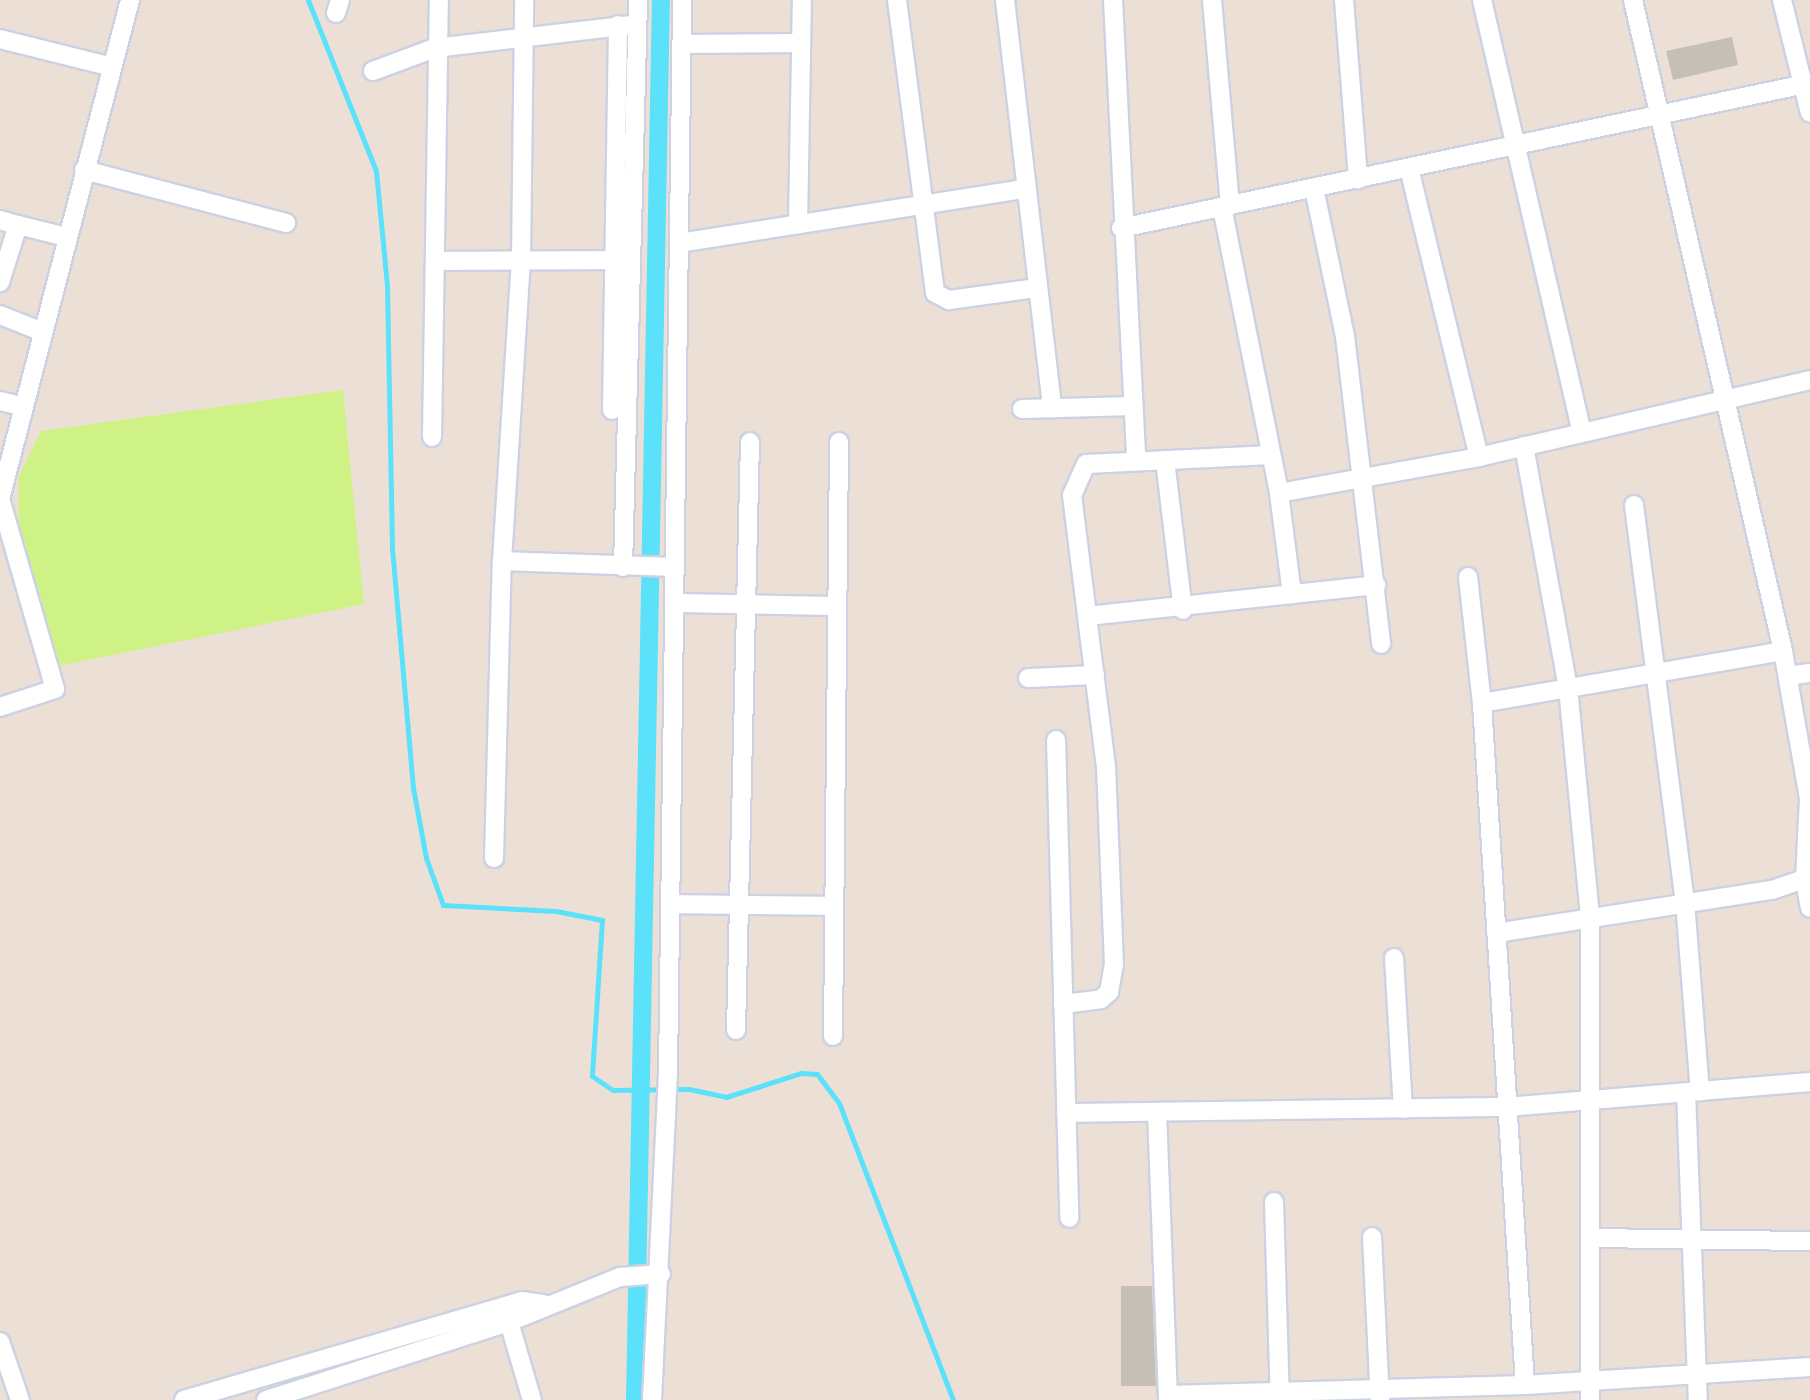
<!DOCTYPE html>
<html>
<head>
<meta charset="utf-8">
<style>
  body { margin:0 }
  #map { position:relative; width:1810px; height:1400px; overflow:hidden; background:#ece0d6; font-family:Helvetica,sans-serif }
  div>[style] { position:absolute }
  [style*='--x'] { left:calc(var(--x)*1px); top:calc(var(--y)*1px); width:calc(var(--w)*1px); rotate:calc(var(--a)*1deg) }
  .pitch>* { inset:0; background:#cff286 }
  .stream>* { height:5px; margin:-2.5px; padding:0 2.5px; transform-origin:2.5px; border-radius:2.5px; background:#5ce1fb }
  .canal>* { height:18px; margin:-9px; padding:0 9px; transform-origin:9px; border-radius:9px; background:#5ce1fb }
  .building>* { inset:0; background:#c6bfb6 }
  .roads { filter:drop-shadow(2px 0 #ccd2e3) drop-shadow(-2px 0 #ccd2e3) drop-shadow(0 2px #ccd2e3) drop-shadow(0 -2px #ccd2e3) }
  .minor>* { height:18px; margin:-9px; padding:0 9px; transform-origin:9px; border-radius:9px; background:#fff }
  span { translate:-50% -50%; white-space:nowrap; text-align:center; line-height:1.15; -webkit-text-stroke:4.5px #fff; paint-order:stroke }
</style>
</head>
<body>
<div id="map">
  <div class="pitch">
    <i style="clip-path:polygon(343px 390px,364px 604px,58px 666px,18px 529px,19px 476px,41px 431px)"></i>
  </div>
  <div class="stream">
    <i style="--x:308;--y:0;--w:184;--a:68.3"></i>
    <i style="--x:376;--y:171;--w:116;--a:84.5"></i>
    <i style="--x:387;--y:286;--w:262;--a:88.9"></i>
    <i style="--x:392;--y:548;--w:241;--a:85"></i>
    <i style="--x:413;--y:788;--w:71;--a:79.5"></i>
    <i style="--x:426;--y:858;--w:50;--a:70.1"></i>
    <i style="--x:443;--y:905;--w:113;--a:3"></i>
    <i style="--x:556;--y:911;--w:47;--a:11.1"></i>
    <i style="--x:602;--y:920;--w:156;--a:93.7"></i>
    <i style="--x:592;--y:1076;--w:25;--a:34"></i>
    <i style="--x:613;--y:1090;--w:76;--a:-0.8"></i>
    <i style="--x:689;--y:1089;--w:38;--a:12"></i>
    <i style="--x:726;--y:1097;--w:79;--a:-17.7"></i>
    <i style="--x:801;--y:1073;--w:16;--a:4"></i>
    <i style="--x:817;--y:1074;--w:36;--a:53"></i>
    <i style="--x:839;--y:1103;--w:318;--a:69"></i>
  </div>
  <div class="canal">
    <i style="--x:635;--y:1400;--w:1400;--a:-88.94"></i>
  </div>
  <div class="building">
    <i style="clip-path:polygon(1732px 37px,1738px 65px,1673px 80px,1666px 51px)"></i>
    <i style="clip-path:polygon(1121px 1286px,1152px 1286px,1156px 1386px,1121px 1386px)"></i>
  </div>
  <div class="roads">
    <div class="minor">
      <i style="--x:897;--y:0;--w:295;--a:82.6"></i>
      <i style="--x:935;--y:293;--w:16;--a:27"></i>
      <i style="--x:949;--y:300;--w:89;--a:-7.8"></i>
      <i style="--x:1005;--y:0;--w:411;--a:83.4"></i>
      <i style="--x:1113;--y:0;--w:459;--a:87.1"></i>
      <i style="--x:1212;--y:0;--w:206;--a:85"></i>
      <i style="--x:1344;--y:0;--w:180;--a:85.5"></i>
      <i style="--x:1482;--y:0;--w:443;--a:77"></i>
      <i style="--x:1633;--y:0;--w:668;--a:77.02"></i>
      <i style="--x:1783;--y:651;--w:149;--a:80"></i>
      <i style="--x:1809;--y:798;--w:82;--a:92.8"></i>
      <i style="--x:1805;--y:880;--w:28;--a:80"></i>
      <i style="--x:1782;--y:0;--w:116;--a:76.1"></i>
      <i style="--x:336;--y:13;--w:14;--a:-73"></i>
      <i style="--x:0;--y:39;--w:115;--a:14"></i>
      <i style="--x:681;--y:44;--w:120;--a:-0.5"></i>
      <i style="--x:373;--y:71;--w:66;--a:-20.4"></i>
      <i style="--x:435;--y:48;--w:196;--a:-6.7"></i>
      <i style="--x:1409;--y:168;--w:297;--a:76.4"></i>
      <i style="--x:84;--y:170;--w:209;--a:14.7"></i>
      <i style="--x:1314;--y:188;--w:151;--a:78.2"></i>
      <i style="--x:1345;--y:336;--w:310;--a:83.3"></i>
      <i style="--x:1222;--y:207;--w:292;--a:78.7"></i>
      <i style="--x:1279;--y:493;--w:203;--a:-10.2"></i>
      <i style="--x:1479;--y:457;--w:340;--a:-13.1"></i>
      <i style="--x:0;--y:220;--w:19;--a:16"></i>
      <i style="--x:18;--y:225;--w:60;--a:107.5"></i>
      <i style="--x:798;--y:224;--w:224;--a:-89"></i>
      <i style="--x:18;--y:225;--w:49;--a:14"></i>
      <i style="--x:1121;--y:228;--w:704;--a:-11.88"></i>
      <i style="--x:679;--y:243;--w:350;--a:-8.9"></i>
      <i style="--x:435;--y:261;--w:180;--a:-0.3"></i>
      <i style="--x:0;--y:315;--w:43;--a:21.8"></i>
      <i style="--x:0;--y:401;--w:23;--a:13"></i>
      <i style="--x:1022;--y:409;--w:111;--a:-1.5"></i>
      <i style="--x:612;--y:410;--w:385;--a:-89.1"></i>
      <i style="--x:432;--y:437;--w:437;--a:-89.1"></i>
      <i style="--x:1524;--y:446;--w:246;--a:79.7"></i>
      <i style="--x:1568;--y:688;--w:231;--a:84.5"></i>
      <i style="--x:1590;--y:918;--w:482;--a:90"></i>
      <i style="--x:1271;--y:455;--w:185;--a:177.2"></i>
      <i style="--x:1086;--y:464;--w:34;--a:114"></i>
      <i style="--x:1072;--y:495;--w:122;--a:82.9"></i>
      <i style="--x:1087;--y:616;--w:291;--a:-6.1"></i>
      <i style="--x:1165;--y:460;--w:151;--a:83.2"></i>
      <i style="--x:1279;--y:493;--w:102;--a:82.7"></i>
      <i style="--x:1634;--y:505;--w:400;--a:82.7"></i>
      <i style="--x:1685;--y:902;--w:190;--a:85.5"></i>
      <i style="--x:502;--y:561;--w:171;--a:2"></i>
      <i style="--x:623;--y:567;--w:567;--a:-88.48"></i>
      <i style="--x:1468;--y:577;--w:127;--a:83.7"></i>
      <i style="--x:1482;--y:703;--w:305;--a:-9.8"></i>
      <i style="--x:674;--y:603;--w:163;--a:1.1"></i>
      <i style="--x:1788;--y:676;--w:22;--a:-8"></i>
      <i style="--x:1028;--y:678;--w:67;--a:-2.6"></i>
      <i style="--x:1482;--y:703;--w:683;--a:86.39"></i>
      <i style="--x:0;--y:707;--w:58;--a:-18.1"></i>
      <i style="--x:55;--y:689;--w:198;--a:-106.1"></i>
      <i style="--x:0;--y:499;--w:516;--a:-75.4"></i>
      <i style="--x:1056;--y:740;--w:478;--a:88.4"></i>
      <i style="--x:494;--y:858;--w:297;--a:-88.5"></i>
      <i style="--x:502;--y:561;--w:302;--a:-86.4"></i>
      <i style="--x:521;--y:260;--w:260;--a:-89.3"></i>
      <i style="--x:670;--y:904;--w:164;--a:0.7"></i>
      <i style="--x:1496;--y:933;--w:279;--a:-8.9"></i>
      <i style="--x:1772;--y:890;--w:40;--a:-18.9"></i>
      <i style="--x:1394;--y:958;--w:151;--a:86.6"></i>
      <i style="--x:1063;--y:1004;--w:38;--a:-7"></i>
      <i style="--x:1101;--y:999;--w:11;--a:-41"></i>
      <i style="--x:1109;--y:992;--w:27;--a:-80"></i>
      <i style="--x:1114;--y:965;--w:198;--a:-92.3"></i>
      <i style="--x:1106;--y:767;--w:152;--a:-97.2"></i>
      <i style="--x:736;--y:1030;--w:588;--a:-88.64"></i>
      <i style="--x:833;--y:1036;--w:594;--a:-89.42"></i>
      <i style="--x:1686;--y:1093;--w:307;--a:87.8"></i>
      <i style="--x:1157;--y:1112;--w:288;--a:87.8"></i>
      <i style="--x:1066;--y:1113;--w:440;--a:-0.8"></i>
      <i style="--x:1506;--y:1107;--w:305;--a:-4.7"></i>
      <i style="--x:1274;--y:1202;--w:198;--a:88.3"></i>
      <i style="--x:1372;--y:1237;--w:163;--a:87.2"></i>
      <i style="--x:1591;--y:1238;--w:219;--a:0.8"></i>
      <i style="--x:509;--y:1322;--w:81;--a:73.6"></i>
      <i style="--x:0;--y:1342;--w:61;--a:71"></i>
      <i style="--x:1168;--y:1395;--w:357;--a:-1.6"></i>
      <i style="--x:1525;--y:1385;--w:286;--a:-3.6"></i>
      <i style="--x:184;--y:1400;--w:352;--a:-16.3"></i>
      <i style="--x:522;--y:1301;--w:22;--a:8"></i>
      <i style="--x:266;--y:1400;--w:255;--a:-17.8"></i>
      <i style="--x:509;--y:1322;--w:120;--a:-22.1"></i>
      <i style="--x:620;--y:1277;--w:41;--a:-4.2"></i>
      <i style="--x:652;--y:1400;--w:327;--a:-87.2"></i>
      <i style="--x:668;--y:1073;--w:1073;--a:-89.25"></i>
    </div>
  </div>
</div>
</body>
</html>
